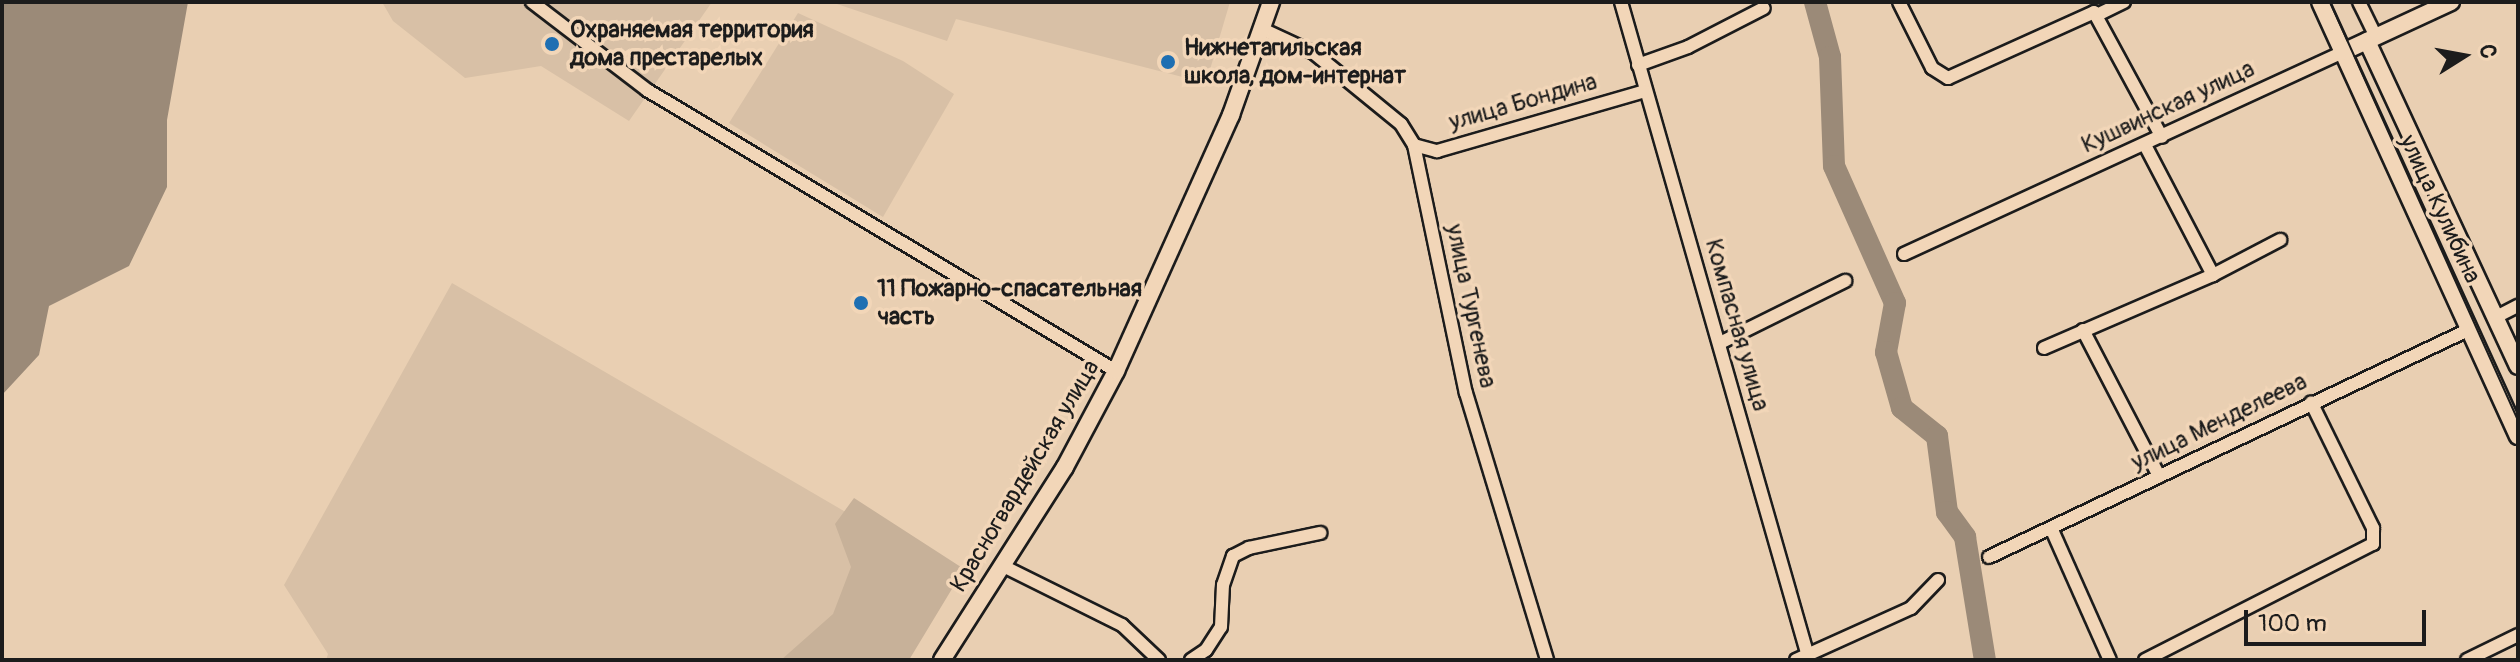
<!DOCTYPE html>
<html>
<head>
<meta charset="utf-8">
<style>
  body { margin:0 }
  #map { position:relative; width:2520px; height:662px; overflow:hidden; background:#e9cfb2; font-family:Pangolin,sans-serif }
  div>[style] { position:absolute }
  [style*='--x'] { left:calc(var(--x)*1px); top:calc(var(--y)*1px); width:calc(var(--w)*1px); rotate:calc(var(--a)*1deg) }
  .built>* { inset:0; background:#d8c0a6 }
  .green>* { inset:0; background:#c7b199 }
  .water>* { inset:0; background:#9b8a78 }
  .river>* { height:22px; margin:-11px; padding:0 11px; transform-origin:11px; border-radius:11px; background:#9b8a78 }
  .roads { filter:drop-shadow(2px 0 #1c1c1c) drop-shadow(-2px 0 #1c1c1c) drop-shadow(0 2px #1c1c1c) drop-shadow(0 -2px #1c1c1c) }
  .street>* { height:12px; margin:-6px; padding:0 6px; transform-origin:6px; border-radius:6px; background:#f2d6b8 }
  .secondary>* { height:16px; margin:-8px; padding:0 8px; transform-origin:8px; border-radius:8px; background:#f2d6b8 }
  .tram>* { height:2px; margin:-1px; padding:0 1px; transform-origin:1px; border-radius:1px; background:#1c1c1c }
  .dots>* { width:22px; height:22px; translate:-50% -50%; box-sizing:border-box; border:4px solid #f2d6b8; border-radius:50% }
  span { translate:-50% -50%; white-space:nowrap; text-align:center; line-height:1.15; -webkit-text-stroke:7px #f2d6b8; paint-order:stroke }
  .poi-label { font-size:24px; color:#1c1c1c; font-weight:700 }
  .left { translate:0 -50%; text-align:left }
  .street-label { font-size:24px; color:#1c1c1c }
  .frame { position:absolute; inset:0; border:4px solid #1c1c1c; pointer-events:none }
  .north { position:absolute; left:2424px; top:16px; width:80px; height:80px; -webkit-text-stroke:6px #f2d6b8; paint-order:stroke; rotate:79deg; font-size:22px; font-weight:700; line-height:32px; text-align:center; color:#1c1c1c }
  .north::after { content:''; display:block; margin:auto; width:28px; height:36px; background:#1c1c1c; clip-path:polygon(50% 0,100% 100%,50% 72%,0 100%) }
  .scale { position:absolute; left:2244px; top:610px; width:182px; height:36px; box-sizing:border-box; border:4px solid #1c1c1c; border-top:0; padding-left:10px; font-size:24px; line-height:28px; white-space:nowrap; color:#1c1c1c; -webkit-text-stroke:6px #f2d6b8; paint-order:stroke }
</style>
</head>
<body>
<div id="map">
  <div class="built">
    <i style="clip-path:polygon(382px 2px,712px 2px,629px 121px,541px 66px,465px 78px,393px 21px)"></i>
    <i style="clip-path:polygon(831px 2px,1230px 2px,1206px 83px,956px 19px,947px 41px)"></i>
    <i style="clip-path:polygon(798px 13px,903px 61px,954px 94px,883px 217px,729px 123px)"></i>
    <i style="clip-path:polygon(452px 283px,935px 564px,879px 660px,326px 660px,328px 654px,284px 585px)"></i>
  </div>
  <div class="green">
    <i style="clip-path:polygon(854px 498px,964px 569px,909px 660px,781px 660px,833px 614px,851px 567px,835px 524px)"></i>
  </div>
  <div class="water">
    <i style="clip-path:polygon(2px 2px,188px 2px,167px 120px,167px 187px,129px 266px,49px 306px,39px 355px,2px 395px)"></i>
  </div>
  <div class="river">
    <i style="--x:1815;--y:2;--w:57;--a:74.7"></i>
    <i style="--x:1830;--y:57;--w:109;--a:87.9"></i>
    <i style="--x:1834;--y:166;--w:150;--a:66"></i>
    <i style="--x:1895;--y:303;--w:50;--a:100.4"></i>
    <i style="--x:1886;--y:352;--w:58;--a:74.1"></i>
    <i style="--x:1902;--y:408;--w:45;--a:38.7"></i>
    <i style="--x:1937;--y:436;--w:77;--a:82.5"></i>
    <i style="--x:1947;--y:512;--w:31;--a:54"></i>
    <i style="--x:1965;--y:537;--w:125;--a:80.8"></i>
  </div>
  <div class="roads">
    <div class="street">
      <i style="--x:532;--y:2;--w:145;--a:37.4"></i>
      <i style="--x:647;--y:90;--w:547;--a:30.93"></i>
      <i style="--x:1621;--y:2;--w:684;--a:74.05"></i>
      <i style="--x:1899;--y:2;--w:74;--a:63.4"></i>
      <i style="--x:1932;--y:68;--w:19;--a:32"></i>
      <i style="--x:1948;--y:78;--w:160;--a:-24.3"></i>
      <i style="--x:2094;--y:12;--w:142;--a:61.5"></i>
      <i style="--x:2359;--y:2;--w:39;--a:64"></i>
      <i style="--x:2097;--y:15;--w:30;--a:-26"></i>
      <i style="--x:1262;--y:29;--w:57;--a:24.8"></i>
      <i style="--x:1314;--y:53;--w:112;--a:39.2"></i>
      <i style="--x:1401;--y:124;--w:25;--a:58"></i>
      <i style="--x:1414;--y:145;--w:253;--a:78.2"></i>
      <i style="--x:1466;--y:393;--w:279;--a:73.1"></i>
      <i style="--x:1638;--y:65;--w:53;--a:-19.8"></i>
      <i style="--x:1688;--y:47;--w:85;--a:-27.2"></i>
      <i style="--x:1414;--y:145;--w:24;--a:15"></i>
      <i style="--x:1437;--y:151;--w:216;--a:-16.1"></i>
      <i style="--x:2145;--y:145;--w:147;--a:62.4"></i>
      <i style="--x:1904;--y:254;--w:483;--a:-24.7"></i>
      <i style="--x:2496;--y:317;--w:25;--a:-27"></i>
      <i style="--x:2083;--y:330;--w:165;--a:62.5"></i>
      <i style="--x:1720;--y:343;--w:140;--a:-26.4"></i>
      <i style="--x:2044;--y:348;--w:184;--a:-23.4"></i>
      <i style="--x:2213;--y:275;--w:76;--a:-27.6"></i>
      <i style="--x:2052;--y:530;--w:142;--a:66"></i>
      <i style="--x:1989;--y:557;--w:532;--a:-25.36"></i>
      <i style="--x:1003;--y:566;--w:133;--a:26.4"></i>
      <i style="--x:1122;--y:625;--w:51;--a:43.4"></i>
      <i style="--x:1191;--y:660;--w:18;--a:-34"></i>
      <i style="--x:1206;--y:650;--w:27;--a:-57"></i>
      <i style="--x:1221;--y:627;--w:42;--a:-87.3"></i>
      <i style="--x:1223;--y:585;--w:31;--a:-71"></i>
      <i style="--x:1233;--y:556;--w:18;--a:-27"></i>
      <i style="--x:1249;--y:548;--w:73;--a:-11.9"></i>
      <i style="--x:1796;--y:660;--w:126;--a:-24.3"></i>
      <i style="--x:1911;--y:608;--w:39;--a:-46"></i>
      <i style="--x:2145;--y:660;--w:256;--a:-27"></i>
      <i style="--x:2373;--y:544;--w:16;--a:-90"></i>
      <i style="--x:2373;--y:528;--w:140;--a:-116.2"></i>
      <i style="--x:2467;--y:660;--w:57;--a:-26.1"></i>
    </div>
    <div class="secondary">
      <i style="--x:2320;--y:2;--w:477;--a:65.5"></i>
      <i style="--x:2367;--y:41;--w:358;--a:65.1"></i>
      <i style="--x:2343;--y:52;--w:119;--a:-24.8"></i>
      <i style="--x:942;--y:660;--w:229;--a:-57.5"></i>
      <i style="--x:1065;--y:467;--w:109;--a:-62"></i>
      <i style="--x:1116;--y:371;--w:281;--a:-65.8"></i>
      <i style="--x:1231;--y:115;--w:120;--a:-70.5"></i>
    </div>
  </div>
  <div class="tram">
    <i style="--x:2330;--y:2;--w:458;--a:65.8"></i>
  </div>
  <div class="dots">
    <i style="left:552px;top:44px;background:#1f6fb2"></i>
    <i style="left:1168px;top:62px;background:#1f6fb2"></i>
    <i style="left:861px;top:303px;background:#1f6fb2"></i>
  </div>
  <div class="poi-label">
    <span class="left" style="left:570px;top:44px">Охраняемая территория<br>дома престарелых</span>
    <span class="left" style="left:1184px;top:62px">Нижнетагильская<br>школа, дом-интернат</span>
    <span class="left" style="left:877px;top:303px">11 Пожарно-спасательная<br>часть</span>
  </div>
  <div class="street-label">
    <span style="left:1523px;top:102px;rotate:-16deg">улица Бондина</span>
    <span style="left:2168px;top:107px;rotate:-25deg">Кушвинская улица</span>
    <span style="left:2440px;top:209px;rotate:65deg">улица Кулибина</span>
    <span style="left:1471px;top:306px;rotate:78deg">улица Тургенева</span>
    <span style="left:1737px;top:325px;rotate:74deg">Компасная улица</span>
    <span style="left:2219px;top:422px;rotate:-26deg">улица Менделеева</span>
    <span style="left:1025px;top:476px;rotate:-59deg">Красногвардейская улица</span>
  </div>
  <div class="frame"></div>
  <div class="north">С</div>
  <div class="scale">100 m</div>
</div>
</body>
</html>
